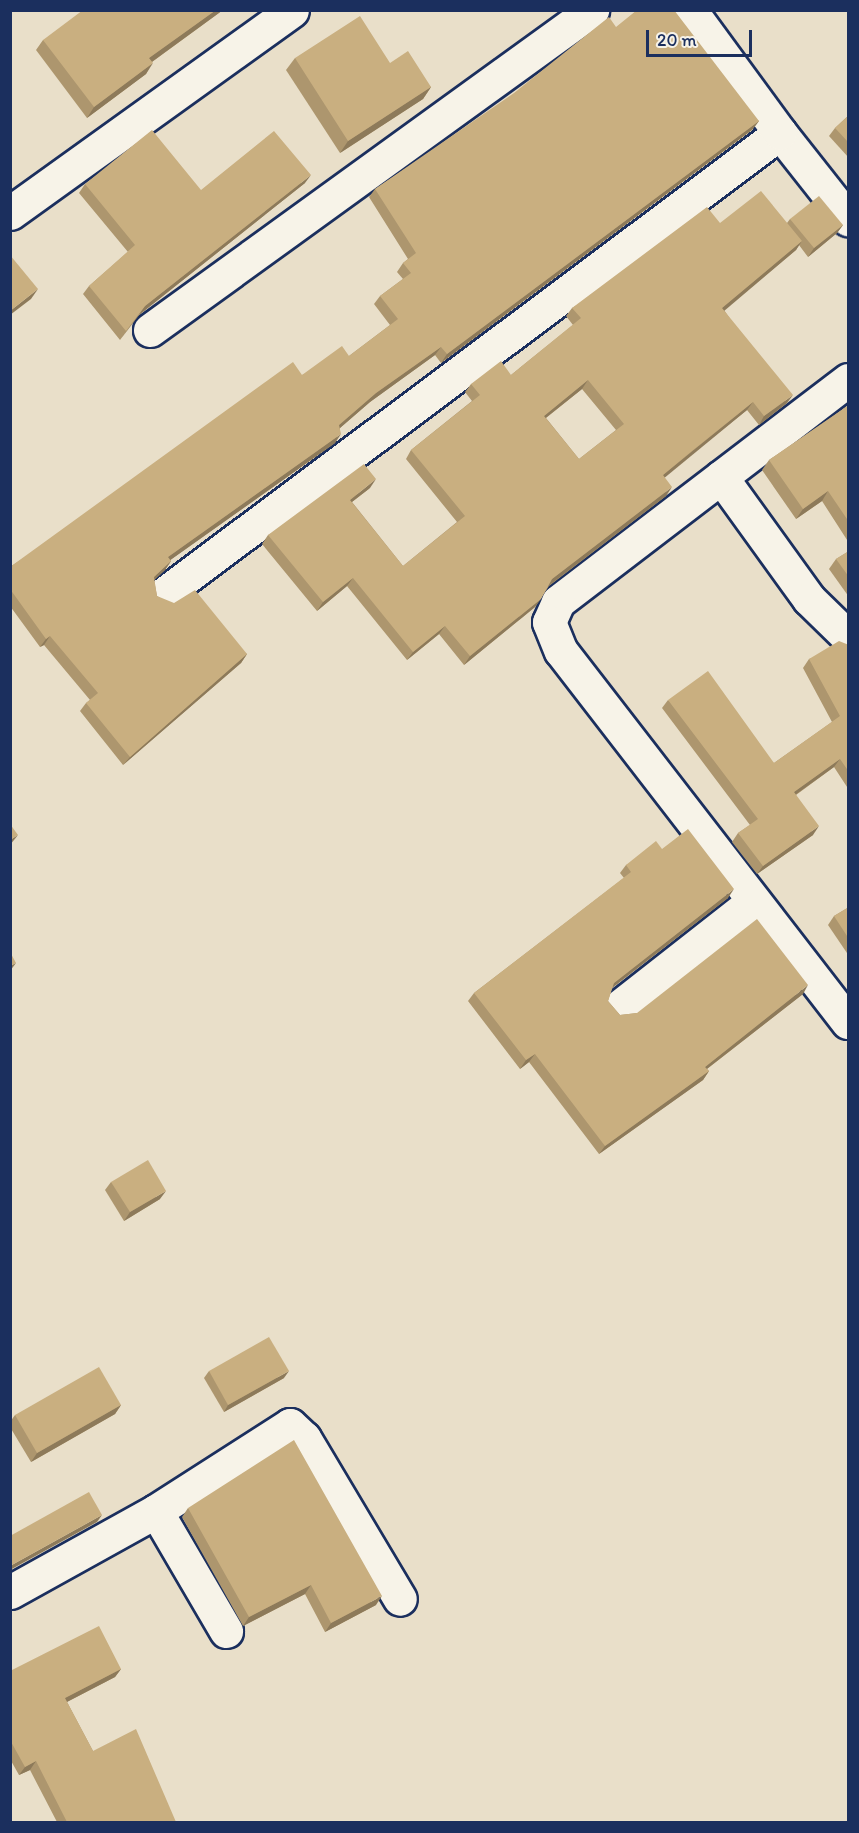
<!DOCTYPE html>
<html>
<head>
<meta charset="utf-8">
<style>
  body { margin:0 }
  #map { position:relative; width:859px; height:1833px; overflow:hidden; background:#e9dfc9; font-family:Itim,sans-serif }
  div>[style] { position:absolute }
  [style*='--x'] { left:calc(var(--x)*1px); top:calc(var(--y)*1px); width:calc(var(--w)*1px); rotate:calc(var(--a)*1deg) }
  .roads { filter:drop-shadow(2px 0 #1b2f5e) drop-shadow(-2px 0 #1b2f5e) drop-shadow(0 2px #1b2f5e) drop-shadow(0 -2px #1b2f5e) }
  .minor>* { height:33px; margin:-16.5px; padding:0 16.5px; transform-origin:16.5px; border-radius:16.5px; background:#f7f3e8 }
  .wall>* { inset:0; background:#ad966e }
  .shaded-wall>* { inset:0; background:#8d7a5a }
  .building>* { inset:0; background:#c9af80 }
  span { translate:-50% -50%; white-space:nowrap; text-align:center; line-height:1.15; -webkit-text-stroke:5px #f7f3e8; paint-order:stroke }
  .frame { position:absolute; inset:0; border:12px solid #1b2f5e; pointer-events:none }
  .scale { position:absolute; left:646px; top:30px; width:106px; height:27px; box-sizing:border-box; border:3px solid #1b2f5e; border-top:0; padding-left:8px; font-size:18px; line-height:21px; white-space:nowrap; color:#1b2f5e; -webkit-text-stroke:4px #f7f3e8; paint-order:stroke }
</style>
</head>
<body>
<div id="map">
  <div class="roads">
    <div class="minor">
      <i style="--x:780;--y:133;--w:110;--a:51.7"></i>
      <i style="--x:10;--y:213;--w:347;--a:-35.7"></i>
      <i style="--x:150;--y:330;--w:546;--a:-35.9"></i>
      <i style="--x:848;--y:380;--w:365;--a:142.6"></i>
      <i style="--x:558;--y:602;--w:22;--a:114"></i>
      <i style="--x:549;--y:622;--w:31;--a:68"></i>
      <i style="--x:561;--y:651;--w:469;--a:52.3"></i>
      <i style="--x:721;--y:477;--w:150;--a:54.2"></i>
      <i style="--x:809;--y:599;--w:54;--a:44.3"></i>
      <i style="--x:165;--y:593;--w:768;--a:-36.8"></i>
      <i style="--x:780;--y:133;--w:152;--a:-126.2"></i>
      <i style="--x:620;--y:1006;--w:170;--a:-38.1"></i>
      <i style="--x:156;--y:1511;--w:139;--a:59.7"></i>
      <i style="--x:10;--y:1592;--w:167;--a:-29"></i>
      <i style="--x:156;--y:1511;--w:159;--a:-32.7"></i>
      <i style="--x:290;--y:1425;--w:19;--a:43"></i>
      <i style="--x:304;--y:1438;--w:187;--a:59.2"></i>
    </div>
  </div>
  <div class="wall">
    <i style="clip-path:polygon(223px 10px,152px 62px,146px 74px,87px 118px,36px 50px,43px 40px)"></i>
    <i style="clip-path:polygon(616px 27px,759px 121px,752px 130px,441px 363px,435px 355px,370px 402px,340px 428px,335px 443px,170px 560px,171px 561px,165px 570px,154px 580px,157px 596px,247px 654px,241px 663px,123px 765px,80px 711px,86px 703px,90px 700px,44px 645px,40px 647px,10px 606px,10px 567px,302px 375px,349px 356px,390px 325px,374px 304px,380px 296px,403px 279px,397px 272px,403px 263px,408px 259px,369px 197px,375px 189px)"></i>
    <i style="clip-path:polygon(295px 58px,390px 63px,431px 87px,423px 99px,340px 153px,286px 70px)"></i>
    <i style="clip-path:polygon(849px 115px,849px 158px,829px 136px,835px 128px)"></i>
    <i style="clip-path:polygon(305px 183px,139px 315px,120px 340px,83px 294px,89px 286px,128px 252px,79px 193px,85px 184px,201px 190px)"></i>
    <i style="clip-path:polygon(evenodd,790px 219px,843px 225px,837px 233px,808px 257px,799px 245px,796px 250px,724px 310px,787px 403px,759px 425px,747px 410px,686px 459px,664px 477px,666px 496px,549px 586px,535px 607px,464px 665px,439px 634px,407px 660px,347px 586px,317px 611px,262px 544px,268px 535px,370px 488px,352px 502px,403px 566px,457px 522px,406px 459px,411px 450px,472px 401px,465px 392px,471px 384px,511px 375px,573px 325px,566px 316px,572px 308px,720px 223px,787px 223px,790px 219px,582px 389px,616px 430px,579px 459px,546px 418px,582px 389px)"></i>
    <i style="clip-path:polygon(849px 405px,849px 543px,822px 501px,796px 519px,762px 470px,769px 460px)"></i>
    <i style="clip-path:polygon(849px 551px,849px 597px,829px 569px,836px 559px)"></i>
    <i style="clip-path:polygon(849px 645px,849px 790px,834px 767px,796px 795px,813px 835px,757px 874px,732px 842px,738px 833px,750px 825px,662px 708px,668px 700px,774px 763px,832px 722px,803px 668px,809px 659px)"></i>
    <i style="clip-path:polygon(662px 849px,728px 898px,612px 988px,608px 1001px,620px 1015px,803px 994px,707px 1069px,709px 1071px,703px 1080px,599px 1154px,529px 1062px,520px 1069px,468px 1001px,474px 993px,624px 878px,620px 873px,626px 865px)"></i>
    <i style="clip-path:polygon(849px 907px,849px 956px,828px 925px,834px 916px)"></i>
    <i style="clip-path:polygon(111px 1182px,160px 1199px,124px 1221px,105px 1190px)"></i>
    <i style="clip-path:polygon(209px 1371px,284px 1378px,224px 1412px,204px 1378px)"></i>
    <i style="clip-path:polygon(121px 1405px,115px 1414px,31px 1462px,10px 1427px,10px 1422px,15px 1415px)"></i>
    <i style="clip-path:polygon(188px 1508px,376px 1605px,325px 1632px,305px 1594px,243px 1626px,182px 1517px)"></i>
    <i style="clip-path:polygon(121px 1669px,115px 1677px,67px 1702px,93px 1751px,176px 1822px,57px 1822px,30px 1770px,19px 1775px,10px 1759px,10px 1671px)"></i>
  </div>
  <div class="shaded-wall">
    <i style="clip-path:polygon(216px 10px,223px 10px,142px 69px,149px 58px)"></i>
    <i style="clip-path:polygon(153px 63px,146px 74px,87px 118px,94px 107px)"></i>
    <i style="clip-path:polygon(431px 87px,423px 99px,340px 153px,348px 141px)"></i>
    <i style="clip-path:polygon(759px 121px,752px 130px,441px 363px,447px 354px)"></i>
    <i style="clip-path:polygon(311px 175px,305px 183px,139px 315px,120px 340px,145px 306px)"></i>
    <i style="clip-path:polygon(843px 225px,837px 233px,808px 257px,814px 248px)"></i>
    <i style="clip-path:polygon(802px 241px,796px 250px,717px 317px,722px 308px)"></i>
    <i style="clip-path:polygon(38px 289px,31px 299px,10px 315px,10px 311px)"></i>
    <i style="clip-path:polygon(441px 347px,435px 355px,370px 402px,333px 434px,339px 425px,376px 393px)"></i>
    <i style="clip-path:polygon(588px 380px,582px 389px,538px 424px,544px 416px)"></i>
    <i style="clip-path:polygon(793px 395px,787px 403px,759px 425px,764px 416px)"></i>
    <i style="clip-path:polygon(753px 402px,747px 410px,657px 484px,663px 475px)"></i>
    <i style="clip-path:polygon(341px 434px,335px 443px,162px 566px,168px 557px)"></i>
    <i style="clip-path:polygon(376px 479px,370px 488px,344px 508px,350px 500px)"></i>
    <i style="clip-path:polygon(672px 487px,666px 496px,547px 587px,552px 579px)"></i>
    <i style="clip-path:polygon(828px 491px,822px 501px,796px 519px,803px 509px)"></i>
    <i style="clip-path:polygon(171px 561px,165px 570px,148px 586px,154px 577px)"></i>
    <i style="clip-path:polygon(353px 578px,347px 586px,317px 611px,323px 602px)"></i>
    <i style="clip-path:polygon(541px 599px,535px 607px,464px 665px,470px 656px)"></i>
    <i style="clip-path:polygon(445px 626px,439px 634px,407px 660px,413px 652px)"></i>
    <i style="clip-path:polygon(50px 636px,44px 645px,40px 647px,46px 639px)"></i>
    <i style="clip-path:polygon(247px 654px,241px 663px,123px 765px,130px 757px)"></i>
    <i style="clip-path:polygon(840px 759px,834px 767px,788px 800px,794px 792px)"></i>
    <i style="clip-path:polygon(819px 826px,813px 835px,757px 874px,763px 866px)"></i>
    <i style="clip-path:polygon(18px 835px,10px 845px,10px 840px)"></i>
    <i style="clip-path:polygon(734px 889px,728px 898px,608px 991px,614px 983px)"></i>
    <i style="clip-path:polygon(16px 963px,10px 971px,10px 966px)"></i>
    <i style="clip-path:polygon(808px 985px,803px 994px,699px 1075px,705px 1067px)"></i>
    <i style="clip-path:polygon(535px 1054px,529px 1062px,520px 1069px,526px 1060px)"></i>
    <i style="clip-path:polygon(709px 1071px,703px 1080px,599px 1154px,605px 1146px)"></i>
    <i style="clip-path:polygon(166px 1191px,160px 1199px,124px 1221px,130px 1212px)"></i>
    <i style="clip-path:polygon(289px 1371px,284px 1378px,224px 1412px,228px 1405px)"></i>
    <i style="clip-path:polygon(121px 1405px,115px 1414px,31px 1462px,37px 1453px)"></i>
    <i style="clip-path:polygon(102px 1515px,97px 1522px,10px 1570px,10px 1566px)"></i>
    <i style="clip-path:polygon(311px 1585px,305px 1594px,243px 1626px,249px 1617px)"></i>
    <i style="clip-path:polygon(382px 1596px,376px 1605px,325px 1632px,331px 1623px)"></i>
    <i style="clip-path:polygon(121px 1669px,115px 1677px,59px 1706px,65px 1698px)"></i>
    <i style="clip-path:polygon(36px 1761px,30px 1770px,19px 1775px,25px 1767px)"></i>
  </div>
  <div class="building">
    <i style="clip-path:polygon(83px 10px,216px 10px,149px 58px,153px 63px,94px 107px,43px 40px)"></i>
    <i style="clip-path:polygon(637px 10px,674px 10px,759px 121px,447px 354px,441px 347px,376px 393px,339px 425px,341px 434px,168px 557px,171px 561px,154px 577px,157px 596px,174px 603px,195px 590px,247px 654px,130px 757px,86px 703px,98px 693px,50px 636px,46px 639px,10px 589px,10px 567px,293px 362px,302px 375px,342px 346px,349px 356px,398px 319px,380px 296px,411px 273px,403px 263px,416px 253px,375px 189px,514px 93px,609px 17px,616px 27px)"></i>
    <i style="clip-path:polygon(360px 16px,390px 63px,408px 51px,431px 87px,348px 141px,295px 58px)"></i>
    <i style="clip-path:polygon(849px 115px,849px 143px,835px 128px)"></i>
    <i style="clip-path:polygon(152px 130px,201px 190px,274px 131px,311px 175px,145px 306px,126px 331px,89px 286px,135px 245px,85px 184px)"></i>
    <i style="clip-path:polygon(evenodd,761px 191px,802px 241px,722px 308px,793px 395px,764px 416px,753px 402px,692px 451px,663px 475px,672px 487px,552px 579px,541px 599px,470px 656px,445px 626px,413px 652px,353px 578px,323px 602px,268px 535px,364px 464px,376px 479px,350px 500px,403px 566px,465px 516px,411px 450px,480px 395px,471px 384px,501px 361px,511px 375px,581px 318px,572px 308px,707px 207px,720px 223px,761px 191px,588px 380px,624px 424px,579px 459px,544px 416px,588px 380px)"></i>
    <i style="clip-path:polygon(819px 196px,843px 225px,814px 248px,790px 219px)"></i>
    <i style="clip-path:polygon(10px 255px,38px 289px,10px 311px)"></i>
    <i style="clip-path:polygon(849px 405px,849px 522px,828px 491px,803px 509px,769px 460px)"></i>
    <i style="clip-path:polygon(849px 551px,849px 577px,836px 559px)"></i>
    <i style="clip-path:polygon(839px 641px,849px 645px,849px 772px,840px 759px,794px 792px,819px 826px,763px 866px,738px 833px,758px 819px,668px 700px,708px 671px,774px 763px,840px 716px,809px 659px)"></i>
    <i style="clip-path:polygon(10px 824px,18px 835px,10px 840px)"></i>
    <i style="clip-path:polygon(688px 829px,734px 889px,614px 983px,608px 1001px,620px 1015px,637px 1013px,757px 919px,808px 985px,705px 1067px,709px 1071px,605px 1146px,535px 1054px,526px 1060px,474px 993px,631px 872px,626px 865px,656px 841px,662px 849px)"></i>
    <i style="clip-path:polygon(849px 907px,849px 939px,834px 916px)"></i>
    <i style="clip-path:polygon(10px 952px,16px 963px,10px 966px)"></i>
    <i style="clip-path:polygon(148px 1160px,166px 1191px,130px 1212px,111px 1182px)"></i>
    <i style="clip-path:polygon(269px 1337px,289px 1371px,228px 1405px,209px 1371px)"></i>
    <i style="clip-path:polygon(99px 1367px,121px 1405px,37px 1453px,15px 1415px)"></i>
    <i style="clip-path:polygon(294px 1440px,382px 1596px,331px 1623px,311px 1585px,249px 1617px,188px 1508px)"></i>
    <i style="clip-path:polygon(89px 1492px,102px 1515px,10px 1566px,10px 1536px)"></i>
    <i style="clip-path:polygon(99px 1626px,121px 1669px,65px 1698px,93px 1751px,136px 1729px,176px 1822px,67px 1822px,36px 1761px,25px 1767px,10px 1740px,10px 1671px)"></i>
  </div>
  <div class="frame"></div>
  <div class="scale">20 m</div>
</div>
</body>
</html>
